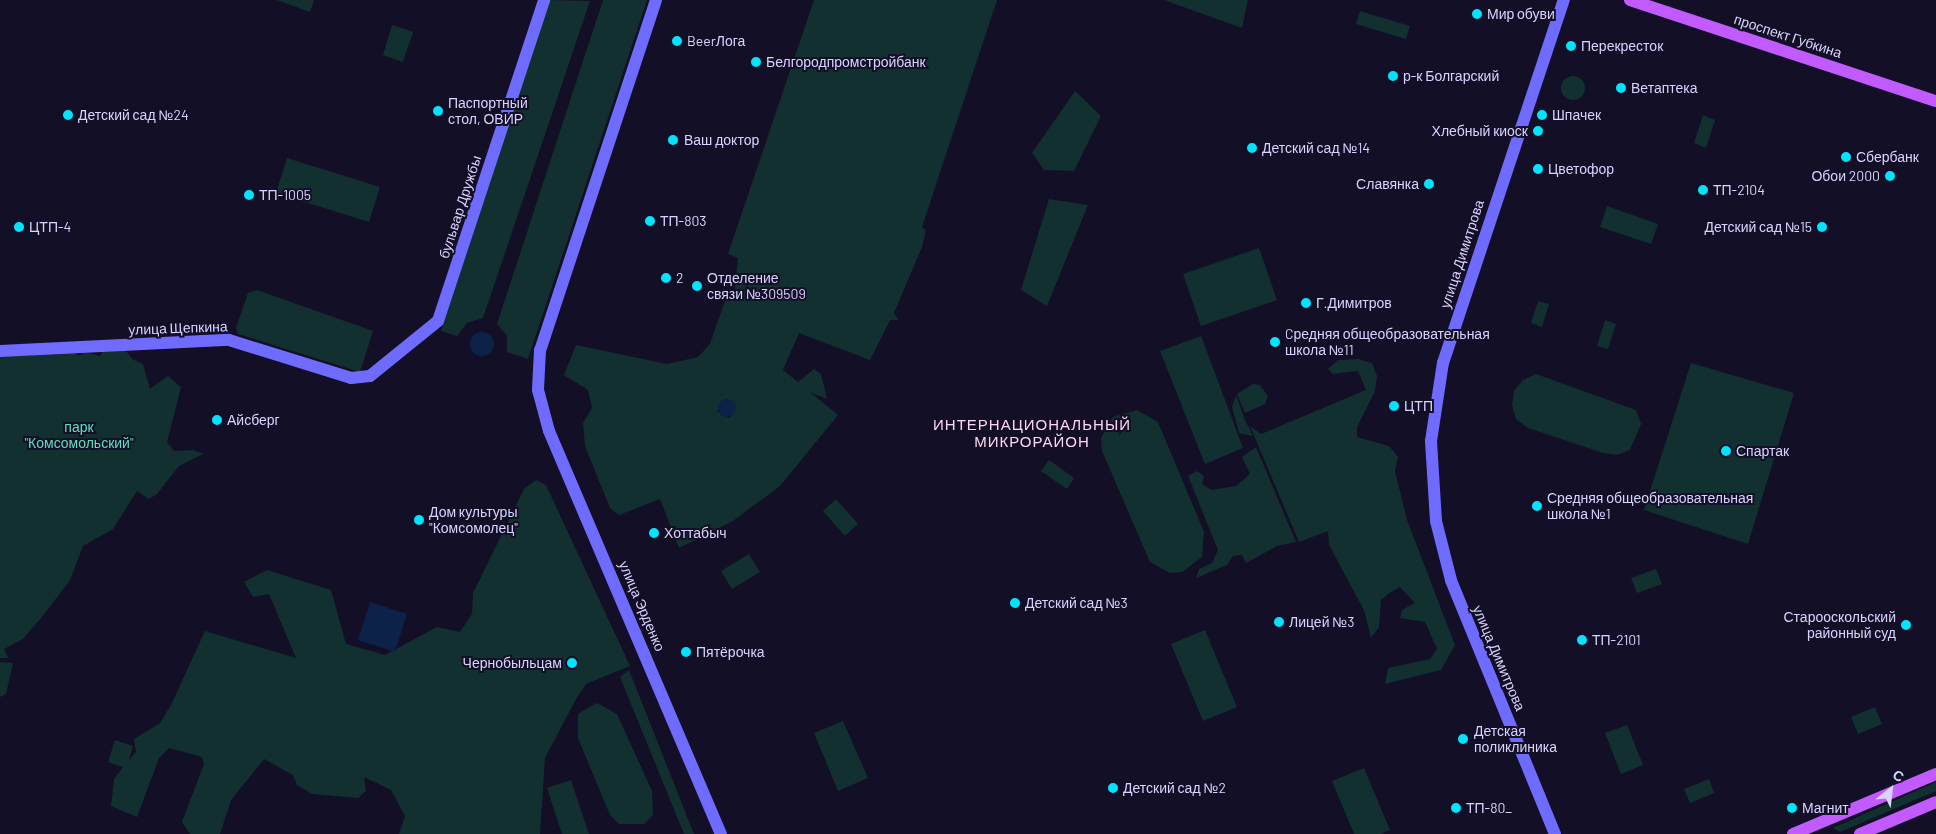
<!DOCTYPE html>
<html>
<head>
<meta charset="utf-8">
<style>
  body { margin:0 }
  #map { position:relative; width:1936px; height:834px; overflow:hidden; background:#130f26; font-family:Barlow,sans-serif }
  div>[style] { position:absolute }
  [style*='--x'] { left:calc(var(--x)*1px); top:calc(var(--y)*1px); width:calc(var(--w)*1px); rotate:calc(var(--a)*1deg) }
  .green>* { inset:0; background:#12302f }
  .round { border-radius:50% }
  .water>* { inset:0; background:#0c2248 }
  .secondary>* { height:12px; margin:-6px; padding:0 6px; transform-origin:6px; border-radius:6px; background:#6f6bff }
  .primary>* { height:12px; margin:-6px; padding:0 6px; transform-origin:6px; border-radius:6px; background:#c25bff }
  .dots>* { width:14px; height:14px; translate:-50% -50%; box-sizing:border-box; border:2px solid #130f26; border-radius:50% }
  span { translate:-50% -50%; white-space:nowrap; text-align:center; line-height:1.15; -webkit-text-stroke:4px #130f26; paint-order:stroke }
  .poi-label { font-size:14px; color:#d9d4ff }
  .left { translate:0 -50%; text-align:left }
  .right { translate:-100% -50%; text-align:right }
  .street-label { font-size:14px; color:#d9d4ff }
  .park-label { font-size:14px; color:#5fe0c0 }
  .neighbourhood-label { font-size:15px; color:#ffd6f0; letter-spacing:1px }
  .north { position:absolute; left:1866px; top:764px; width:50px; height:50px; -webkit-text-stroke:4px #130f26; paint-order:stroke; rotate:29deg; font-size:14px; font-weight:700; line-height:20px; text-align:center; color:#d9d4ff }
  .north::after { content:''; display:block; margin:auto; width:18px; height:22px; background:#d9d4ff; clip-path:polygon(50% 0,100% 100%,50% 72%,0 100%) }
</style>
</head>
<body>
<div id="map">
  <div class="green">
    <i style="clip-path:polygon(277px 0,314px 0,310px 12px)"></i>
    <i style="clip-path:polygon(550px 0,590px 1px,483px 318px,467px 323px,457px 336px,441px 331px)"></i>
    <i style="clip-path:polygon(603px 0,647px 0,528px 359px,507px 352px,507px 336px,497px 324px)"></i>
    <i style="clip-path:polygon(evenodd,814px 0,997px 0,922px 227px,926px 230px,922px 247px,894px 313px,898px 320px,890px 320px,870px 360px,799px 333px,783px 370px,798px 382px,814px 369px,821px 374px,827px 399px,810px 392px,838px 415px,780px 486px,733px 521px,679px 548px,660px 499px,619px 515px,610px 508px,585px 446px,583px 423px,592px 408px,588px 390px,564px 375px,576px 345px,667px 364px,698px 357px,710px 344px,727px 295px,735px 289px,738px 258px,728px 254px,814px 0,724px 399px,736px 406px,730px 418px,717px 411px,724px 399px)"></i>
    <i style="clip-path:polygon(1164px 0,1248px 0,1242px 28px)"></i>
    <i style="clip-path:polygon(1360px 11px,1410px 26px,1406px 39px,1356px 24px)"></i>
    <i style="clip-path:polygon(392px 25px,413px 32px,403px 62px,383px 55px)"></i>
    <i class="round" style="left:1561px;top:76px;width:24px;height:24px"></i>
    <i style="clip-path:polygon(1075px 91px,1101px 116px,1074px 171px,1044px 170px,1032px 153px)"></i>
    <i style="clip-path:polygon(1703px 115px,1715px 120px,1706px 148px,1694px 143px)"></i>
    <i style="clip-path:polygon(287px 158px,380px 187px,369px 222px,276px 193px)"></i>
    <i style="clip-path:polygon(1049px 199px,1088px 205px,1047px 306px,1021px 290px)"></i>
    <i style="clip-path:polygon(1607px 206px,1658px 224px,1651px 244px,1600px 227px)"></i>
    <i style="clip-path:polygon(1259px 248px,1277px 300px,1201px 326px,1183px 274px)"></i>
    <i style="clip-path:polygon(257px 290px,373px 331px,360px 372px,238px 334px,236px 328px,248px 293px)"></i>
    <i style="clip-path:polygon(1538px 301px,1549px 304px,1542px 327px,1531px 323px)"></i>
    <i style="clip-path:polygon(1605px 320px,1616px 324px,1608px 349px,1597px 346px)"></i>
    <i style="clip-path:polygon(1201px 336px,1243px 448px,1205px 464px,1160px 351px)"></i>
    <i style="clip-path:polygon(121px 344px,132px 359px,143px 364px,150px 389px,168px 376px,181px 387px,167px 442px,174px 451px,193px 450px,203px 454px,179px 466px,156px 495px,148px 499px,137px 491px,113px 529px,83px 546px,70px 580px,45px 613px,23px 639px,4px 649px,8px 658px,0 658px,0 356px,45px 350px,55px 355px,74px 350px,78px 356px,86px 352px,100px 356px,103px 350px)"></i>
    <i style="clip-path:polygon(1358px 359px,1372px 363px,1377px 376px,1375px 391px,1357px 427px,1357px 437px,1389px 446px,1398px 457px,1395px 471px,1407px 520px,1455px 645px,1441px 670px,1385px 684px,1388px 668px,1430px 659px,1437px 649px,1425px 622px,1400px 618px,1402px 610px,1415px 603px,1400px 587px,1388px 594px,1381px 600px,1379px 627px,1371px 638px,1364px 610px,1329px 545px,1328px 531px,1299px 542px,1250px 426px,1261px 434px,1366px 390px,1358px 371px,1333px 374px,1328px 369px,1338px 360px)"></i>
    <i style="clip-path:polygon(1691px 363px,1794px 393px,1748px 544px,1644px 510px)"></i>
    <i style="clip-path:polygon(1536px 374px,1636px 410px,1641px 424px,1630px 450px,1617px 455px,1603px 453px,1528px 428px,1516px 419px,1512px 405px,1514px 391px,1523px 380px)"></i>
    <i style="clip-path:polygon(1253px 384px,1260px 385px,1268px 396px,1265px 404px,1245px 413px,1237px 394px)"></i>
    <i style="clip-path:polygon(1236px 395px,1245px 420px,1253px 436px,1239px 433px,1232px 407px)"></i>
    <i style="clip-path:polygon(1137px 410px,1158px 422px,1204px 532px,1202px 557px,1182px 572px,1170px 573px,1150px 562px,1102px 451px,1101px 438px,1113px 417px)"></i>
    <i style="clip-path:polygon(1256px 447px,1296px 542px,1277px 546px,1246px 563px,1242px 555px,1233px 556px,1227px 565px,1196px 578px,1199px 569px,1212px 563px,1218px 550px,1188px 476px,1197px 471px,1204px 476px,1202px 484px,1211px 490px,1236px 486px,1250px 474px,1242px 457px)"></i>
    <i style="clip-path:polygon(1049px 460px,1074px 478px,1067px 489px,1041px 471px)"></i>
    <i style="clip-path:polygon(536px 480px,546px 485px,630px 666px,586px 684px,576px 699px,545px 758px,540px 834px,399px 834px,405px 816px,391px 790px,364px 777px,366px 791px,358px 798px,312px 794px,297px 785px,293px 775px,264px 759px,231px 800px,220px 834px,190px 834px,182px 822px,204px 764px,202px 757px,169px 748px,159px 758px,137px 817px,111px 806px,114px 779px,123px 767px,108px 762px,115px 740px,133px 746px,129px 760px,136px 752px,134px 739px,160px 723px,171px 705px,205px 631px,296px 658px,269px 594px,253px 597px,244px 582px,267px 570px,331px 590px,346px 644px,385px 655px,437px 627px,460px 632px,472px 614px,473px 593px,524px 489px)"></i>
    <i style="clip-path:polygon(836px 499px,858px 524px,845px 536px,823px 511px)"></i>
    <i style="clip-path:polygon(749px 554px,760px 572px,732px 589px,721px 571px)"></i>
    <i style="clip-path:polygon(1656px 569px,1662px 584px,1637px 593px,1631px 578px)"></i>
    <i style="clip-path:polygon(1205px 630px,1237px 707px,1203px 721px,1171px 644px)"></i>
    <i style="clip-path:polygon(0 662px,13px 663px,6px 694px,0 697px)"></i>
    <i style="clip-path:polygon(629px 670px,694px 834px,684px 834px,620px 677px)"></i>
    <i style="clip-path:polygon(597px 703px,617px 714px,652px 791px,653px 815px,644px 824px,619px 824px,610px 815px,578px 738px,578px 714px)"></i>
    <i style="clip-path:polygon(1875px 707px,1882px 724px,1858px 734px,1851px 717px)"></i>
    <i style="clip-path:polygon(843px 721px,868px 778px,838px 791px,814px 733px)"></i>
    <i style="clip-path:polygon(1627px 725px,1643px 765px,1621px 774px,1605px 733px)"></i>
    <i style="clip-path:polygon(1364px 768px,1390px 830px,1380px 834px,1354px 834px,1332px 781px)"></i>
    <i style="clip-path:polygon(1709px 779px,1714px 793px,1690px 803px,1684px 789px)"></i>
    <i style="clip-path:polygon(571px 780px,589px 834px,562px 834px,547px 788px)"></i>
    <i style="clip-path:polygon(1936px 782px,1936px 791px,1840px 832px,1833px 828px)"></i>
  </div>
  <div class="water">
    <i class="round" style="left:470px;top:332px;width:24px;height:24px"></i>
    <i class="round" style="left:718px;top:399px;width:18px;height:18px"></i>
    <i style="clip-path:polygon(370px 602px,407px 614px,395px 652px,358px 640px)"></i>
  </div>
  <div class="secondary">
    <i style="--x:656;--y:0;--w:369;--a:108.3"></i>
    <i style="--x:540;--y:350;--w:40;--a:92.9"></i>
    <i style="--x:538;--y:390;--w:42;--a:75"></i>
    <i style="--x:549;--y:431;--w:438;--a:66.9"></i>
    <i style="--x:0;--y:351;--w:229;--a:-2.8"></i>
    <i style="--x:229;--y:340;--w:128;--a:17.3"></i>
    <i style="--x:351;--y:378;--w:19;--a:-6"></i>
    <i style="--x:370;--y:376;--w:87;--a:-39"></i>
    <i style="--x:438;--y:321;--w:338;--a:-71.7"></i>
    <i style="--x:1555;--y:834;--w:274;--a:-112.3"></i>
    <i style="--x:1451;--y:580;--w:61;--a:-104.3"></i>
    <i style="--x:1436;--y:521;--w:80;--a:-93.6"></i>
    <i style="--x:1431;--y:441;--w:79;--a:-81.3"></i>
    <i style="--x:1443;--y:363;--w:383;--a:-71.6"></i>
  </div>
  <div class="primary">
    <i style="--x:1630;--y:0;--w:322;--a:18.3"></i>
    <i style="--x:1793;--y:834;--w:155;--a:-22.8"></i>
    <i style="--x:1860;--y:834;--w:82;--a:-22.8"></i>
  </div>
  <div class="dots">
    <i style="left:1477px;top:14px;background:#00e5ff"></i>
    <i style="left:677px;top:41px;background:#00e5ff"></i>
    <i style="left:1571px;top:46px;background:#00e5ff"></i>
    <i style="left:756px;top:62px;background:#00e5ff"></i>
    <i style="left:1393px;top:76px;background:#00e5ff"></i>
    <i style="left:1621px;top:88px;background:#00e5ff"></i>
    <i style="left:438px;top:111px;background:#00e5ff"></i>
    <i style="left:68px;top:115px;background:#00e5ff"></i>
    <i style="left:1542px;top:115px;background:#00e5ff"></i>
    <i style="left:1538px;top:131px;background:#00e5ff"></i>
    <i style="left:673px;top:140px;background:#00e5ff"></i>
    <i style="left:1252px;top:148px;background:#00e5ff"></i>
    <i style="left:1846px;top:157px;background:#00e5ff"></i>
    <i style="left:1538px;top:169px;background:#00e5ff"></i>
    <i style="left:1890px;top:176px;background:#00e5ff"></i>
    <i style="left:1429px;top:184px;background:#00e5ff"></i>
    <i style="left:1703px;top:190px;background:#00e5ff"></i>
    <i style="left:249px;top:195px;background:#00e5ff"></i>
    <i style="left:650px;top:221px;background:#00e5ff"></i>
    <i style="left:19px;top:227px;background:#00e5ff"></i>
    <i style="left:1822px;top:227px;background:#00e5ff"></i>
    <i style="left:666px;top:278px;background:#00e5ff"></i>
    <i style="left:697px;top:286px;background:#00e5ff"></i>
    <i style="left:1306px;top:303px;background:#00e5ff"></i>
    <i style="left:1275px;top:342px;background:#00e5ff"></i>
    <i style="left:1394px;top:406px;background:#00e5ff"></i>
    <i style="left:217px;top:420px;background:#00e5ff"></i>
    <i style="left:1726px;top:451px;background:#00e5ff"></i>
    <i style="left:1537px;top:506px;background:#00e5ff"></i>
    <i style="left:419px;top:520px;background:#00e5ff"></i>
    <i style="left:654px;top:533px;background:#00e5ff"></i>
    <i style="left:1015px;top:603px;background:#00e5ff"></i>
    <i style="left:1279px;top:622px;background:#00e5ff"></i>
    <i style="left:1906px;top:625px;background:#00e5ff"></i>
    <i style="left:1582px;top:640px;background:#00e5ff"></i>
    <i style="left:686px;top:652px;background:#00e5ff"></i>
    <i style="left:572px;top:663px;background:#00e5ff"></i>
    <i style="left:1463px;top:739px;background:#00e5ff"></i>
    <i style="left:1113px;top:788px;background:#00e5ff"></i>
    <i style="left:1456px;top:808px;background:#00e5ff"></i>
    <i style="left:1792px;top:808px;background:#00e5ff"></i>
  </div>
  <div class="poi-label">
    <span class="left" style="left:1487px;top:14px">Мир обуви</span>
    <span class="left" style="left:687px;top:41px">BeerЛога</span>
    <span class="left" style="left:1581px;top:46px">Перекресток</span>
    <span class="left" style="left:766px;top:62px">Белгородпромстройбанк</span>
    <span class="left" style="left:1403px;top:76px">р-к Болгарский</span>
    <span class="left" style="left:1631px;top:88px">Ветаптека</span>
    <span class="left" style="left:448px;top:111px">Паспортный<br>стол, ОВИР</span>
    <span class="left" style="left:78px;top:115px">Детский сад №24</span>
    <span class="left" style="left:1552px;top:115px">Шпачек</span>
    <span class="right" style="left:1528px;top:131px">Хлебный киоск</span>
    <span class="left" style="left:684px;top:140px">Ваш доктор</span>
    <span class="left" style="left:1262px;top:148px">Детский сад №14</span>
    <span class="left" style="left:1856px;top:157px">Сбербанк</span>
    <span class="left" style="left:1548px;top:169px">Цветофор</span>
    <span class="right" style="left:1880px;top:176px">Обои 2000</span>
    <span class="right" style="left:1419px;top:184px">Славянка</span>
    <span class="left" style="left:1713px;top:190px">ТП-2104</span>
    <span class="left" style="left:259px;top:195px">ТП-1005</span>
    <span class="left" style="left:660px;top:221px">ТП-803</span>
    <span class="left" style="left:29px;top:227px">ЦТП-4</span>
    <span class="right" style="left:1812px;top:227px">Детский сад №15</span>
    <span class="left" style="left:676px;top:278px">2</span>
    <span class="left" style="left:707px;top:286px">Отделение<br>связи №309509</span>
    <span class="left" style="left:1316px;top:303px">Г.Димитров</span>
    <span class="left" style="left:1285px;top:342px">Cредняя общеобразовательная<br>школа №11</span>
    <span class="left" style="left:1404px;top:406px">ЦТП</span>
    <span class="left" style="left:227px;top:420px">Айсберг</span>
    <span class="left" style="left:1736px;top:451px">Спартак</span>
    <span class="left" style="left:1547px;top:506px">Средняя общеобразовательная<br>школа №1</span>
    <span class="left" style="left:429px;top:520px">Дом культуры<br>"Комсомолец"</span>
    <span class="left" style="left:664px;top:533px">Хоттабыч</span>
    <span class="left" style="left:1025px;top:603px">Детский сад №3</span>
    <span class="right" style="left:1896px;top:625px">Старооскольский<br>районный суд</span>
    <span class="left" style="left:1289px;top:622px">Лицей №3</span>
    <span class="left" style="left:1592px;top:640px">ТП-2101</span>
    <span class="left" style="left:696px;top:652px">Пятёрочка</span>
    <span class="right" style="left:562px;top:663px">Чернобыльцам</span>
    <span class="left" style="left:1474px;top:739px">Детская<br>поликлиника</span>
    <span class="left" style="left:1123px;top:788px">Детский сад №2</span>
    <span class="left" style="left:1466px;top:808px">ТП-80_</span>
    <span class="left" style="left:1802px;top:808px">Магнит</span>
  </div>
  <div class="street-label">
    <span style="left:1788px;top:36px;rotate:18deg">проспект Губкина</span>
    <span style="left:460px;top:207px;rotate:-72deg">бульвар Дружбы</span>
    <span style="left:1462px;top:254px;rotate:-72deg">улица Димитрова</span>
    <span style="left:178px;top:328px;rotate:-2deg">улица Щепкина</span>
    <span style="left:642px;top:606px;rotate:67deg">улица Эрденко</span>
    <span style="left:1499px;top:658px;rotate:67deg">улица Димитрова</span>
  </div>
  <div class="park-label">
    <span style="left:79px;top:435px">парк<br>"Комсомольский"</span>
  </div>
  <div class="neighbourhood-label">
    <span style="left:1032px;top:433px">ИНТЕРНАЦИОНАЛЬНЫЙ<br>МИКРОРАЙОН</span>
  </div>
  <div class="north">С</div>
</div>
</body>
</html>
